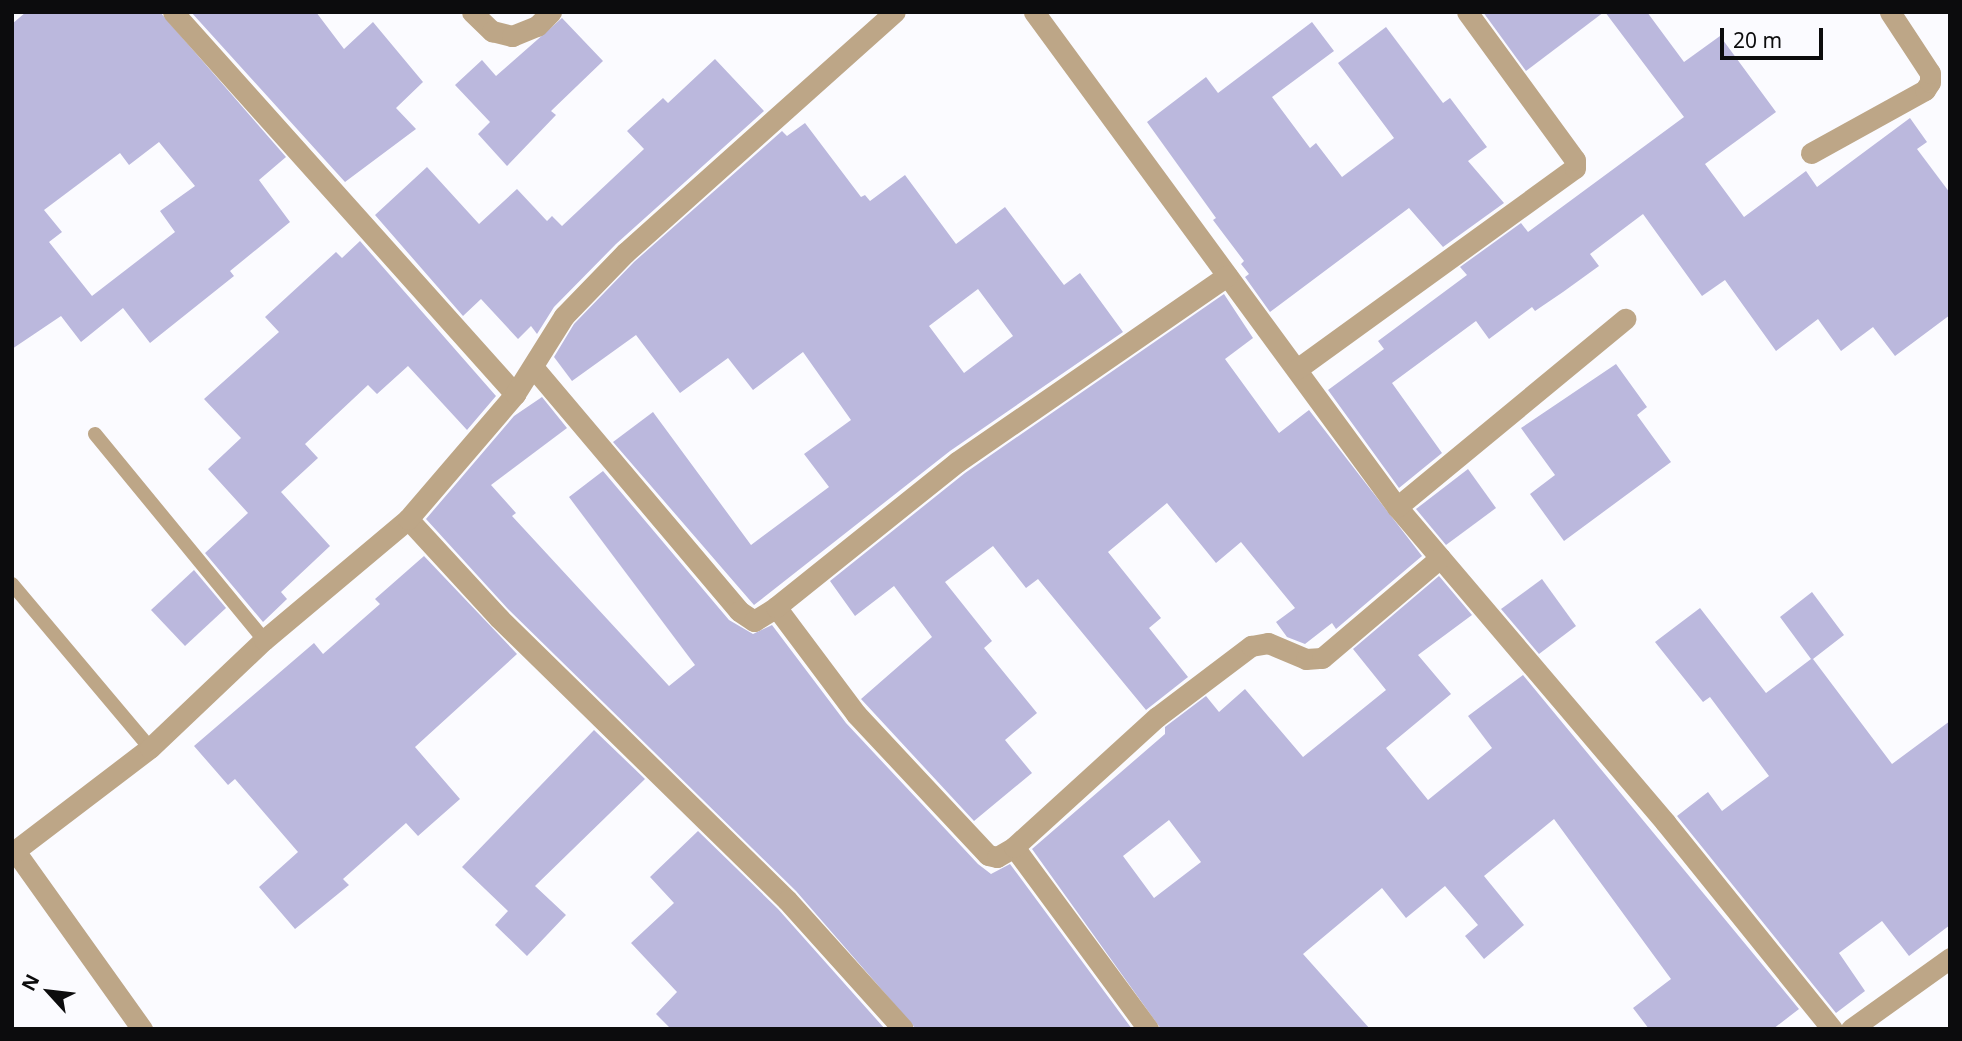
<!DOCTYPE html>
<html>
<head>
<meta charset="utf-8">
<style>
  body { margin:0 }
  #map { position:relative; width:1962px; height:1041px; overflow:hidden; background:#fbfbff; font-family:"Noto Sans",sans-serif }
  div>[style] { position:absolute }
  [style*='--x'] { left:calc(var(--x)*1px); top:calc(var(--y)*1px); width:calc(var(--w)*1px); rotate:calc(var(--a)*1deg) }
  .building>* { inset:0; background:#bbb8dd }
  .lane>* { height:14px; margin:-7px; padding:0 7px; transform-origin:7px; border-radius:7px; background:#bda687 }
  .street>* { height:21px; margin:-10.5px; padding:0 10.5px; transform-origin:10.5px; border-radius:10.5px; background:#bda687 }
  span { translate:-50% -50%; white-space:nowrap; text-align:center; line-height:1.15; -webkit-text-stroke:5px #fbfbff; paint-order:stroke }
  .frame { position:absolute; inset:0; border:14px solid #0c0c0d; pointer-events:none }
  .north { position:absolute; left:14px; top:957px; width:70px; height:70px; -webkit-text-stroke:5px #fbfbff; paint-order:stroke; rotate:297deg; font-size:19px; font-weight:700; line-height:28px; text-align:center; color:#0c0c0d }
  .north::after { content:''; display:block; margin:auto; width:24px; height:32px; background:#0c0c0d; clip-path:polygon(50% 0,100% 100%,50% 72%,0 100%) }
  .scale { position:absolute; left:1720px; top:28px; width:103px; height:32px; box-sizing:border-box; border:4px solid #0c0c0d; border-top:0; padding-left:9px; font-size:21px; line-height:24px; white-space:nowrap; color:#0c0c0d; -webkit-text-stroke:5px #fbfbff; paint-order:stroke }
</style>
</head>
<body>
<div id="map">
  <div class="building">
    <i style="clip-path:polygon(evenodd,26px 12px,160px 12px,286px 157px,259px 180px,290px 222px,230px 271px,234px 276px,150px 343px,123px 308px,81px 342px,61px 316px,12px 349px,12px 24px,26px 12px,159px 142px,195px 186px,160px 211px,175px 232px,92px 296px,49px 242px,62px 232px,44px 210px,120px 153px,129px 165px,159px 142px)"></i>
    <i style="clip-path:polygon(191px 12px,316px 12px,344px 49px,373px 22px,423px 82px,396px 108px,416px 129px,345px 182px)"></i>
    <i style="clip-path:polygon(1483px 12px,1604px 12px,1526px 71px)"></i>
    <i style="clip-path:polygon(1605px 12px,1647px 12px,1684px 62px,1720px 36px,1776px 112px,1705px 164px,1744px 217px,1806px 171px,1817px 187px,1910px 118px,1927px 142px,1917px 149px,1950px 193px,1950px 315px,1895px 356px,1873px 327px,1841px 351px,1818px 319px,1776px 351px,1725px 280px,1702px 296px,1643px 214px,1590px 254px,1599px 266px,1563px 292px,1535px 311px,1532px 307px,1489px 339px,1476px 321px,1392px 383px,1442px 453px,1399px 488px,1328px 390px,1384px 349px,1378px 341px,1467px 275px,1460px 267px,1521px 223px,1528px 232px,1684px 117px)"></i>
    <i style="clip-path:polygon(562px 18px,603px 61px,551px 111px,556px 115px,507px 166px,478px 134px,490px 122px,455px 85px,482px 60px,496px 76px)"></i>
    <i style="clip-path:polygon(1312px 22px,1334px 51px,1272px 97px,1310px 148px,1316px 143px,1342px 177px,1394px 138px,1338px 63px,1386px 27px,1443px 103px,1450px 98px,1487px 147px,1468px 161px,1504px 203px,1443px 247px,1409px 208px,1270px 312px,1245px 277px,1249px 274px,1241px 264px,1244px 261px,1213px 220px,1216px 218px,1147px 122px,1206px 77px,1218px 93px)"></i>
    <i style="clip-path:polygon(715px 59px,764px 111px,616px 244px,554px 307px,537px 334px,531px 326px,518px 339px,481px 299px,463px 316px,375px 215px,427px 167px,479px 224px,517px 189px,547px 221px,552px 216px,562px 226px,644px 149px,627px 131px,663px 98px,668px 103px)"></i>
    <i style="clip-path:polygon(evenodd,805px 123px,861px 197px,865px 195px,870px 201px,905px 175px,956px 244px,1005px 207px,1064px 285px,1080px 273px,1123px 332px,950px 451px,754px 605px,613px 442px,653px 412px,751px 545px,829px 487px,804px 454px,851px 420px,803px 352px,753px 390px,728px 358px,680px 393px,636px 335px,572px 381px,554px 357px,574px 324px,634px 262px,782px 131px,787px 136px,805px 123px,978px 289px,1013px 336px,964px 373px,929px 326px,978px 289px)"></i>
    <i style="clip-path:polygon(360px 241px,496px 396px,467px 430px,408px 366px,377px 394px,368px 385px,305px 444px,318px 458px,281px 492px,330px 546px,281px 592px,287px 599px,263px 622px,205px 553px,248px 513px,208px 469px,241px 438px,204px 399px,279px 332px,265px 317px,336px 252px,342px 258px)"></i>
    <i style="clip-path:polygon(1224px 294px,1253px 338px,1225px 359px,1279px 433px,1309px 410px,1422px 556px,1336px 629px,1332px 623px,1305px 644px,1287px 637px,1276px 622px,1295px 608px,1241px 542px,1216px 563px,1167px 503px,1108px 552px,1161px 618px,1149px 628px,1188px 677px,1146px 710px,1038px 579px,1026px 588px,993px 546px,945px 582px,992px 641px,984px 648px,1037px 713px,1005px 740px,1032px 773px,974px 821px,861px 699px,932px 637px,894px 586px,855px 616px,830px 581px,965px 473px)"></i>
    <i style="clip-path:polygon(1616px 364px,1647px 407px,1637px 415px,1671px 462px,1564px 541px,1530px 494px,1555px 475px,1521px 428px)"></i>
    <i style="clip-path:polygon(542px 397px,567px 428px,491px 485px,516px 513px,512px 516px,669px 686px,695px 665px,569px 497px,603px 471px,729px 620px,753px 634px,772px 625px,846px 723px,978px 864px,991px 874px,1010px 864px,1132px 1029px,916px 1029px,796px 891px,508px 609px,426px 519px,514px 416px)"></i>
    <i style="clip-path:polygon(1468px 469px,1496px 508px,1446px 545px,1416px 509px)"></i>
    <i style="clip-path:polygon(424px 556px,517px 654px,415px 747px,460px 799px,418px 836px,406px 823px,343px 879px,349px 885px,295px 929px,259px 887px,298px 852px,235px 779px,228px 785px,194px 746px,314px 643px,323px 654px,380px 604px,375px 599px)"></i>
    <i style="clip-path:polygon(194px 570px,226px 608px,185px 646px,151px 610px)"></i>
    <i style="clip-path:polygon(evenodd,1439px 576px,1472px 615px,1418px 655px,1451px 694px,1386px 748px,1428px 800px,1492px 748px,1468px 716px,1523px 675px,1799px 1009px,1773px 1029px,1649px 1029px,1633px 1008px,1671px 979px,1554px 819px,1484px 876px,1524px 925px,1484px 959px,1465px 936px,1478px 925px,1445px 886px,1406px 918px,1382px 888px,1303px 954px,1370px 1029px,1161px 1029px,1032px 849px,1165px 734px,1165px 727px,1206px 696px,1219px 712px,1245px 689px,1303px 757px,1386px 690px,1353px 649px,1439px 576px,1169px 820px,1201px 862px,1154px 898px,1123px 856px,1169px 820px)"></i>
    <i style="clip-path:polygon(1542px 579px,1576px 626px,1539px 654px,1501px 609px)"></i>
    <i style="clip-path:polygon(1812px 592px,1844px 635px,1813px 659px,1892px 764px,1950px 721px,1950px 925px,1909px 956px,1882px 921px,1839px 953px,1865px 991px,1836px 1013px,1677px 816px,1708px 792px,1722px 811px,1769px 776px,1710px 697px,1703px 702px,1655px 642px,1700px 608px,1766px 693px,1811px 659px,1780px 617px)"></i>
    <i style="clip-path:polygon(594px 730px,645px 779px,535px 886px,566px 915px,527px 956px,495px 925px,508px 911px,462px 867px)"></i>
    <i style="clip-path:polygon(698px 831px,778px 909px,885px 1029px,671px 1029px,656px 1014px,677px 992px,631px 943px,674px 903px,650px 877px)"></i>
  </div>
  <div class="lane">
    <i style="--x:95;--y:434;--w:266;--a:50.6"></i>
    <i style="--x:12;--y:584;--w:214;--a:49.9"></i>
  </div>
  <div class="street">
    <i style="--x:173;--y:12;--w:513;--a:48.16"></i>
    <i style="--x:472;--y:12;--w:28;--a:44"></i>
    <i style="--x:492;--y:31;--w:21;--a:14"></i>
    <i style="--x:512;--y:36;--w:27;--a:-22"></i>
    <i style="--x:537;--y:26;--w:20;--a:-45"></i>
    <i style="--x:1034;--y:12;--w:614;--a:53.75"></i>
    <i style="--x:1397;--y:507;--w:414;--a:49.6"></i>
    <i style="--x:1665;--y:822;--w:266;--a:51.1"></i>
    <i style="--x:1811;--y:153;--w:130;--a:-28.9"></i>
    <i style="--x:1925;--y:90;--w:9;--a:-58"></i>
    <i style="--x:1930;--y:82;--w:9;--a:-90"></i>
    <i style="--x:1930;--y:73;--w:73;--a:-123.3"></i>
    <i style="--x:533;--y:367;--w:319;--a:49.8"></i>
    <i style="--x:739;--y:611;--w:18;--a:34"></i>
    <i style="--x:754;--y:621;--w:26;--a:-32"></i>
    <i style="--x:776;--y:607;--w:134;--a:53.2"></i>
    <i style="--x:856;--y:714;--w:193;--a:46.9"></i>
    <i style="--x:988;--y:855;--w:9;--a:13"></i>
    <i style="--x:997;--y:857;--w:20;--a:-30"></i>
    <i style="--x:1014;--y:847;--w:226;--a:53.6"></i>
    <i style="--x:1297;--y:369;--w:343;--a:-35.9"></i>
    <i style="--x:1575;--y:168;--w:8;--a:-90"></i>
    <i style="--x:1575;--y:160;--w:183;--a:-126.1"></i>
    <i style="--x:1397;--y:507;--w:296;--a:-39.5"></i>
    <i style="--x:408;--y:519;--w:134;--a:47.4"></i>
    <i style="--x:499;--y:618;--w:403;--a:44.4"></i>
    <i style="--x:787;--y:900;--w:173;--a:48"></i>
    <i style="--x:776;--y:607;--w:232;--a:-38.7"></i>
    <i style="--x:957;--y:462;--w:328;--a:-34.6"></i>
    <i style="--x:1014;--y:847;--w:193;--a:-42.3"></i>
    <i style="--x:1157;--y:717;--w:118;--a:-37.1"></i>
    <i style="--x:1251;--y:646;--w:17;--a:-10"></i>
    <i style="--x:1268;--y:643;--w:41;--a:22.8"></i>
    <i style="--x:1306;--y:659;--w:16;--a:-4"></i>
    <i style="--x:1322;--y:658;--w:155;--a:-40.3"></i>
    <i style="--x:15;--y:851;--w:219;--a:54.5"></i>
    <i style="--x:12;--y:853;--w:173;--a:-37.3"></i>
    <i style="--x:150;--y:748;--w:157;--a:-43.5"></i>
    <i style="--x:264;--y:640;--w:188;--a:-40"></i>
    <i style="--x:408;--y:519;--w:165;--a:-49.4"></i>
    <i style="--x:515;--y:394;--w:92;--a:-57.9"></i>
    <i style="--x:564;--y:316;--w:88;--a:-45.9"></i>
    <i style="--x:625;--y:253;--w:362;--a:-41.8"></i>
    <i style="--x:1851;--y:1029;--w:122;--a:-35.6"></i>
  </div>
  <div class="frame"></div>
  <div class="north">N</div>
  <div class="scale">20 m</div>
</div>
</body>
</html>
